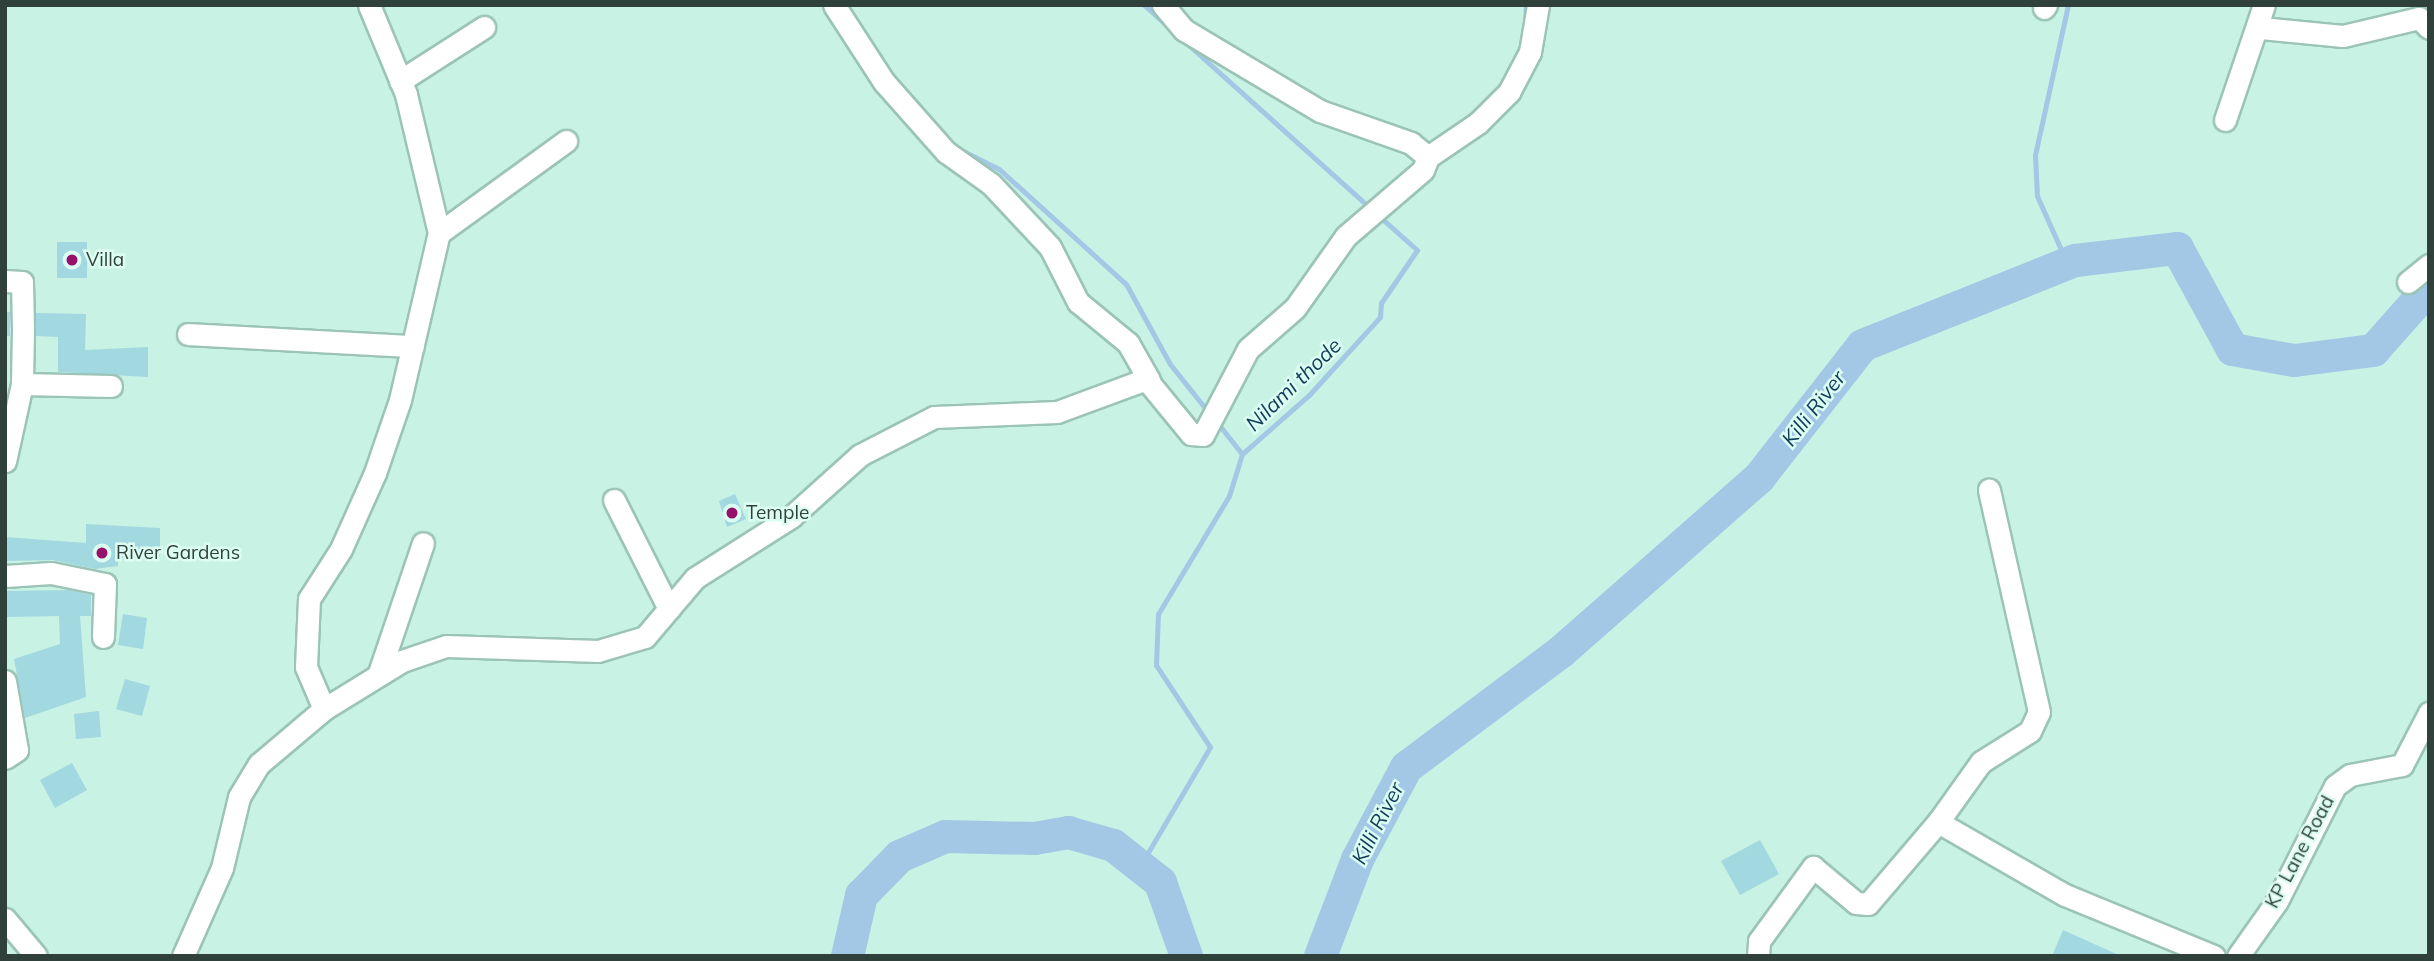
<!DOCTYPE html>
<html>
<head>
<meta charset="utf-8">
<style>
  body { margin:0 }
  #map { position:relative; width:2434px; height:961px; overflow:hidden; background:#c8f2e4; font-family:Mulish,sans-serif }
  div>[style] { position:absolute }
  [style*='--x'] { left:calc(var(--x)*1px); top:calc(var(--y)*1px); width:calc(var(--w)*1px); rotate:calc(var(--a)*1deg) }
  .stream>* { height:5px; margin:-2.5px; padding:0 2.5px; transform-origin:2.5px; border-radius:2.5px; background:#a3c8e5 }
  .river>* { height:33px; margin:-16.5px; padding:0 16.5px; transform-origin:16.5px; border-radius:16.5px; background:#a3c8e5 }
  .building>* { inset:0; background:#a2d8e0 }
  .roads { filter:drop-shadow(2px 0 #9bc4b7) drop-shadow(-2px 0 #9bc4b7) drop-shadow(0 2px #9bc4b7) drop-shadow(0 -2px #9bc4b7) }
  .minor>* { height:21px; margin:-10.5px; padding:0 10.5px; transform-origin:10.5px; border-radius:10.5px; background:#fff }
  .dots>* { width:19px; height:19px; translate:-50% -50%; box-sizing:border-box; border:4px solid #dcfdf2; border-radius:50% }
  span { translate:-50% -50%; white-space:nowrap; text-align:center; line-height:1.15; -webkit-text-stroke:5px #dcfdf2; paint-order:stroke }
  .poi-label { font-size:19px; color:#30413c }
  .left { translate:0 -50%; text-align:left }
  .street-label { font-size:19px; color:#30413c }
  .water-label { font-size:21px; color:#113c59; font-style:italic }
  .frame { position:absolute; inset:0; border:7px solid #30413c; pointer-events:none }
</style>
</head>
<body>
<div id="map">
  <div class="stream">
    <i style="--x:1144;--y:5;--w:304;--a:41.9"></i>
    <i style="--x:1525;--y:23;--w:18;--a:-87"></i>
    <i style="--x:899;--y:84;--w:64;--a:48.1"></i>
    <i style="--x:955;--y:147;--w:49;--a:26.6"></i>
    <i style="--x:999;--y:169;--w:171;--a:42.2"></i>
    <i style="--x:1126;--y:284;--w:91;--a:61.2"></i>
    <i style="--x:1170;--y:364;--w:63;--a:51.5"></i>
    <i style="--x:2067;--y:263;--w:73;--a:-114.1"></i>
    <i style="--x:2037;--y:196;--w:41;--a:-92.8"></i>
    <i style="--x:2035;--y:155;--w:154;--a:-77.6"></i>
    <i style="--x:1216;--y:421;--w:42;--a:51.8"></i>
    <i style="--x:1140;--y:866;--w:138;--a:-59.5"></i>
    <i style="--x:1210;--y:747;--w:98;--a:-123.4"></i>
    <i style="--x:1156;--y:665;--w:51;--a:-87.8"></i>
    <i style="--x:1158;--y:614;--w:138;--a:-59"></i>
    <i style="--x:1229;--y:496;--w:44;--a:-72.8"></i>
    <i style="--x:1242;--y:454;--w:89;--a:-41.4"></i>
    <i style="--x:1309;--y:395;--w:105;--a:-47.7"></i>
    <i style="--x:1380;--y:317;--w:14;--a:-86"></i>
    <i style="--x:1381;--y:303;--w:64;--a:-55.8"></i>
    <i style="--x:1417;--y:250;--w:52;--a:-138.1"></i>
  </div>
  <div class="river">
    <i style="--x:847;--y:956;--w:63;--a:-77.1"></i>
    <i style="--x:861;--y:895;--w:54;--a:-45.7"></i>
    <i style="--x:899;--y:856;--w:50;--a:-23.5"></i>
    <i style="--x:945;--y:836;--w:89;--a:1.3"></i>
    <i style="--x:1034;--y:838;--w:35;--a:-10"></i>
    <i style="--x:1068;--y:832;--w:47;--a:16.1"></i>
    <i style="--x:1113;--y:845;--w:60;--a:38.2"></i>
    <i style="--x:1160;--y:882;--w:78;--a:70.6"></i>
    <i style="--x:1320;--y:956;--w:104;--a:-69.1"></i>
    <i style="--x:1357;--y:859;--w:104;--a:-62"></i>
    <i style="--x:1406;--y:767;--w:194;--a:-36.8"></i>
    <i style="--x:1561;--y:651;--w:264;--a:-41.3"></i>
    <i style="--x:1759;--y:477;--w:167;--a:-52"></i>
    <i style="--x:1862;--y:345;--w:229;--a:-21.8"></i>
    <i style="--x:2075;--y:260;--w:103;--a:-6.7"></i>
    <i style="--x:2177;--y:248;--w:115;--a:61.4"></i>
    <i style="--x:2232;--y:349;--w:63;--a:10.1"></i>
    <i style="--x:2294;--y:360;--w:80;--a:-7.2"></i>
    <i style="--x:2373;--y:350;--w:84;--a:-48.4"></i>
  </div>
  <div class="building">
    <i style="clip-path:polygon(57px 242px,87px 242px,87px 278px,57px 278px)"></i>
    <i style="clip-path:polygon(5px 312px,10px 312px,10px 336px,5px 336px)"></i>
    <i style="clip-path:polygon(36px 313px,86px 314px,85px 350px,148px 347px,148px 377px,58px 372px,58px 337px,36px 336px)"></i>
    <i style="clip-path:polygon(735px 494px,746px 519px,727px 527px,719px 501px)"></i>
    <i style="clip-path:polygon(86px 524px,160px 528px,160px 558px,118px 558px,118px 566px,95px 569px,53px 560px,5px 561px,5px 537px,86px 543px)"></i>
    <i style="clip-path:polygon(68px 590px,91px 595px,91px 616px,80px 616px,86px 697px,25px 718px,14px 659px,60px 644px,59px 616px,7px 617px,6px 591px)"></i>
    <i style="clip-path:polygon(123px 614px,147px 618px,143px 649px,118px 645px)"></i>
    <i style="clip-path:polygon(125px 679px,150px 686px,142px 716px,116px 709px)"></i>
    <i style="clip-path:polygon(99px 711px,101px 737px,76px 739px,74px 714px)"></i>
    <i style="clip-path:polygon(72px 763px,87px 790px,55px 808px,40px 780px)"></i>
    <i style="clip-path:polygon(1760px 840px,1779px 874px,1740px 895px,1721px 861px)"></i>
    <i style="clip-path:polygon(2063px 930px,2121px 956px,2052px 956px)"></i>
  </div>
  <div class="roads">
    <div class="minor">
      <i style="--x:834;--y:5;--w:92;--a:57"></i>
      <i style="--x:884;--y:82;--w:94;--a:48.5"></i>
      <i style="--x:946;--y:152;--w:55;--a:35.4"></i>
      <i style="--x:991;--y:184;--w:86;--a:46.9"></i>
      <i style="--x:1050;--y:247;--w:62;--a:63"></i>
      <i style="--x:1078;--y:302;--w:65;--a:39.4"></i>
      <i style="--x:1128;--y:343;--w:43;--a:60.4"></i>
      <i style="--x:2044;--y:8;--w:4;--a:-56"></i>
      <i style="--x:2261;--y:28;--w:82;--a:5.6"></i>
      <i style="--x:2343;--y:36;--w:78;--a:-13.3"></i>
      <i style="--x:2419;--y:18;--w:14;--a:45"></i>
      <i style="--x:400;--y:81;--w:100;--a:-32.7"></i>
      <i style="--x:2225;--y:120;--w:121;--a:-71.3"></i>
      <i style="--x:1428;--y:157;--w:60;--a:-34.2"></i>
      <i style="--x:1478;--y:123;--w:44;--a:-45"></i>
      <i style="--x:1509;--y:92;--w:45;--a:-62.3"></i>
      <i style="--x:1530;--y:52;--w:48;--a:-80.3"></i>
      <i style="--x:439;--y:233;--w:157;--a:-35.9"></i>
      <i style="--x:5;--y:281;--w:17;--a:3"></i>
      <i style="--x:22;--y:282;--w:48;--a:88.8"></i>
      <i style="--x:23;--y:330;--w:54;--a:91.1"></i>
      <i style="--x:22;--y:384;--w:79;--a:102.4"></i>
      <i style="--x:2408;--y:282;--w:27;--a:-39"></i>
      <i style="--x:188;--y:334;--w:225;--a:3.1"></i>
      <i style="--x:22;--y:384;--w:89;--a:1.3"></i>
      <i style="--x:614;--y:500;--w:122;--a:63.2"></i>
      <i style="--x:5;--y:576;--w:46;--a:-3.7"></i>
      <i style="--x:51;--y:573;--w:55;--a:11.5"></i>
      <i style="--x:105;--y:584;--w:53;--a:92.2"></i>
      <i style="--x:379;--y:673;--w:137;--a:-71.3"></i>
      <i style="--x:5;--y:681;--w:70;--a:80.1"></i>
      <i style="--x:17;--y:750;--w:14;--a:146"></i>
      <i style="--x:324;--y:709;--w:46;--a:-113.2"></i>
      <i style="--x:306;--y:667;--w:68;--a:-87.5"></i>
      <i style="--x:309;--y:599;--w:59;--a:-57.4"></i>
      <i style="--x:341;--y:549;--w:83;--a:-65.9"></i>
      <i style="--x:375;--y:473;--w:77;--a:-71.1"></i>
      <i style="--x:400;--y:400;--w:171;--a:-76.9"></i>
      <i style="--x:439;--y:233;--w:143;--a:-103.4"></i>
      <i style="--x:406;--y:94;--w:96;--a:-112.6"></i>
      <i style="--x:1938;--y:822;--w:74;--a:-54.4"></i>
      <i style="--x:1981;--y:762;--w:58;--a:-32.3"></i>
      <i style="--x:2030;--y:731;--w:21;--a:-65"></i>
      <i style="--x:2039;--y:712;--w:228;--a:-102.7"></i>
      <i style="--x:5;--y:919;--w:48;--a:50"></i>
      <i style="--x:183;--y:956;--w:96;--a:-66.1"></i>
      <i style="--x:222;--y:868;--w:73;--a:-76.5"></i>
      <i style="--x:239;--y:797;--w:39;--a:-59"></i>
      <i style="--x:259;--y:764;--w:85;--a:-40.2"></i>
      <i style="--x:324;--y:709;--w:92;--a:-31.6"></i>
      <i style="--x:402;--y:661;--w:46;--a:-18.8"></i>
      <i style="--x:446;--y:646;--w:152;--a:1.9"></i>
      <i style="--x:598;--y:651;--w:49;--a:-16.6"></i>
      <i style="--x:645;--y:637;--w:77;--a:-49.7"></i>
      <i style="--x:695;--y:578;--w:114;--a:-32.4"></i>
      <i style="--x:791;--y:517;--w:93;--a:-41.9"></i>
      <i style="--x:860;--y:455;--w:83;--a:-27.2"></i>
      <i style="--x:934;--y:417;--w:123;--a:-2.3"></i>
      <i style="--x:1057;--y:412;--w:95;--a:-20.3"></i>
      <i style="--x:1146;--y:379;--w:71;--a:50.7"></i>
      <i style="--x:1191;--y:434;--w:12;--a:5"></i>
      <i style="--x:1203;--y:435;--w:97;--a:-62.4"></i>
      <i style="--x:1248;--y:349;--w:62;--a:-41.1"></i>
      <i style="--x:1295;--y:308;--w:88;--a:-54.7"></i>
      <i style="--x:1346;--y:236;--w:101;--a:-40.6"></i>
      <i style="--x:1423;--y:170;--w:14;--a:-69"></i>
      <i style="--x:1428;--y:157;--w:22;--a:-141"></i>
      <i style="--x:1411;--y:143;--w:96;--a:-160.6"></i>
      <i style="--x:1320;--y:111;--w:158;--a:-149.2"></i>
      <i style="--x:1184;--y:30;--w:33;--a:-130"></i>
      <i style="--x:1758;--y:956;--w:15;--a:-86"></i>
      <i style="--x:1759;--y:941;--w:92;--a:-53.9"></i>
      <i style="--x:1813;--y:867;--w:56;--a:39.9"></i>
      <i style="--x:1856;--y:903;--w:12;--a:5"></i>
      <i style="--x:1868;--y:904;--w:108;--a:-49.5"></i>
      <i style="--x:1938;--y:822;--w:146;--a:29.9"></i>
      <i style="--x:2065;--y:895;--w:161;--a:22.3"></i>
      <i style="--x:2238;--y:956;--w:67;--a:-54.7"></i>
      <i style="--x:2277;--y:901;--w:129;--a:-63.2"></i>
      <i style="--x:2335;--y:786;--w:19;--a:-36"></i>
      <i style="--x:2350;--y:775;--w:53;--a:-10.9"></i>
      <i style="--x:2402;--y:765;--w:59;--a:-62.6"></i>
    </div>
  </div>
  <div class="dots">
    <i style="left:72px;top:260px;background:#95116a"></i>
    <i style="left:732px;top:513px;background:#95116a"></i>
    <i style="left:102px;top:553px;background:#95116a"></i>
  </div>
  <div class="poi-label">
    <span class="left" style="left:86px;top:260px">Villa</span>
    <span class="left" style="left:746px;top:513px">Temple</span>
    <span class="left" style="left:116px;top:553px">River Gardens</span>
  </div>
  <div class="street-label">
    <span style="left:2300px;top:852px;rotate:-62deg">KP Lane Road</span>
  </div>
  <div class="water-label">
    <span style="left:1293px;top:384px;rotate:-44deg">Nilami thode</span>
    <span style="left:1813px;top:408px;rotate:-52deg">Killi River</span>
    <span style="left:1377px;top:823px;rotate:-63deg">Killi River</span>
  </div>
  <div class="frame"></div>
</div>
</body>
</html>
